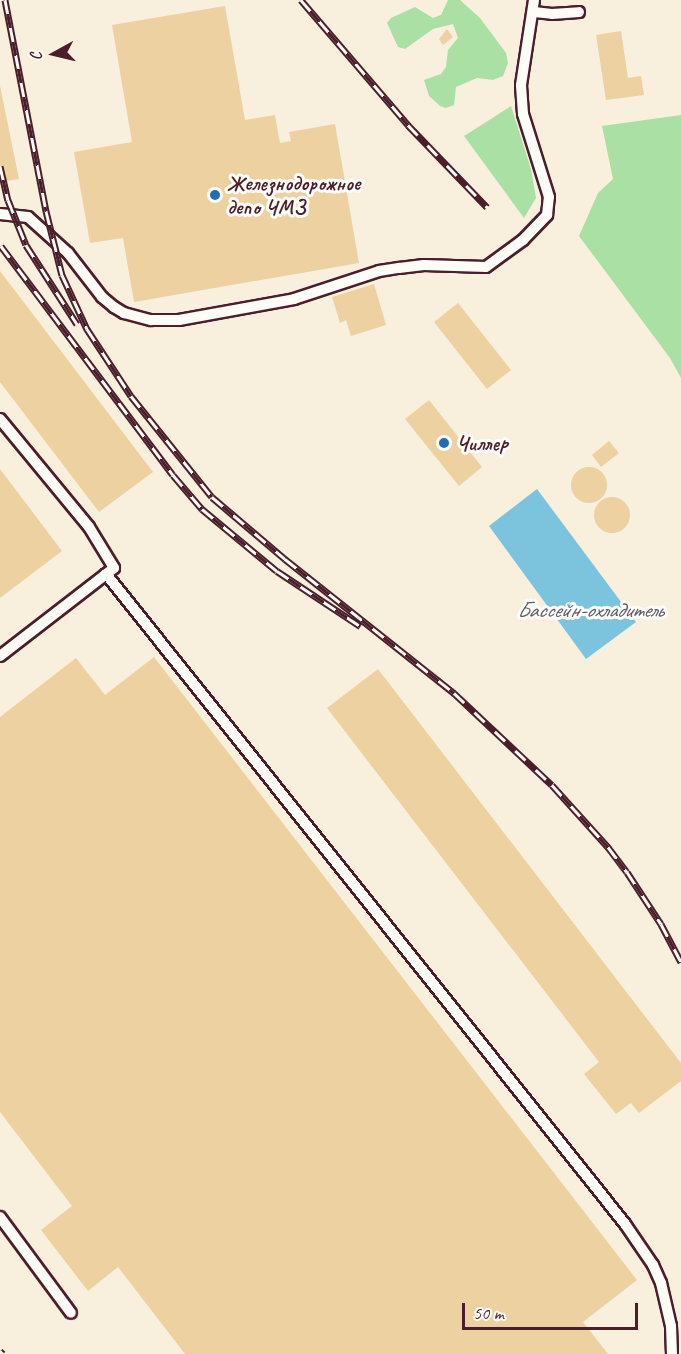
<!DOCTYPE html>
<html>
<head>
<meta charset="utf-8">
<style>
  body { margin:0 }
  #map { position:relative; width:681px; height:1354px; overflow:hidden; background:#fdfcf7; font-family:Caveat,sans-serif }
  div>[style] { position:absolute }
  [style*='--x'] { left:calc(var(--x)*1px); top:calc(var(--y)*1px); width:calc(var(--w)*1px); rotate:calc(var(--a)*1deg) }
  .built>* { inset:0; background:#f8efdd }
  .green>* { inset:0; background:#aae0a4 }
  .water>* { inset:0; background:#7cc4dd }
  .building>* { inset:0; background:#edd1a1 }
  .round { border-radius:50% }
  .roads { filter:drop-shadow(2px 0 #4a1f2b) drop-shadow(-2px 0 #4a1f2b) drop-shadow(0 2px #4a1f2b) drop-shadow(0 -2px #4a1f2b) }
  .lane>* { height:10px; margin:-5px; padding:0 5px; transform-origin:5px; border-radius:5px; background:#fdfcf7 }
  .rail>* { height:7px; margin-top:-3.5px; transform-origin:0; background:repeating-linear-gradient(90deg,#fdfcf7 0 14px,#4a1f2b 0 28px); box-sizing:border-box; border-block:2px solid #4a1f2b }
  .dots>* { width:16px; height:16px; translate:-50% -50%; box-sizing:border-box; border:3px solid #fdfcf7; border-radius:50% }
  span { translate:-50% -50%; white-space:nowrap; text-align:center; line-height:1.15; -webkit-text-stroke:6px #fdfcf7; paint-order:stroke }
  .poi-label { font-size:21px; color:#4a1f2b; font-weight:700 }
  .left { translate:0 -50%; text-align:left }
  .water-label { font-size:22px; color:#5c5969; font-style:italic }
  .north { position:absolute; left:24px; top:24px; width:60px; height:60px; -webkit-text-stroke:4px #fdfcf7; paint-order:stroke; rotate:262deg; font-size:16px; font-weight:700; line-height:24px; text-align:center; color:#4a1f2b }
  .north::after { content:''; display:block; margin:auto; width:21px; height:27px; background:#4a1f2b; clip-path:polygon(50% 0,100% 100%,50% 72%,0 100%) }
  .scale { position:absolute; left:462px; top:1303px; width:176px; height:27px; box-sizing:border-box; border:3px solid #4a1f2b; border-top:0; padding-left:8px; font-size:18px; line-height:21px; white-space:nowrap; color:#4a1f2b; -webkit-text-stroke:4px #fdfcf7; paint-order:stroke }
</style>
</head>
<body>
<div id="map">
  <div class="built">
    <i style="clip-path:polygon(0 0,681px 0,681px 1354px,0 1354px)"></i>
  </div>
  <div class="green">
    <i style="clip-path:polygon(448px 0,460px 0,480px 18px,506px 53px,508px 63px,503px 76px,493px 80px,477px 78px,456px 87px,454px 105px,446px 108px,440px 106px,429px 96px,424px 80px,441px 74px,446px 67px,448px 50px,458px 38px,453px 24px,433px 29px,405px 49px,398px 47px,387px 23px,391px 18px,415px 7px,433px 18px,441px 15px)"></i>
    <i style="clip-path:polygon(511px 106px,531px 169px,536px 198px,524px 218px,464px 136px)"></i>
    <i style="clip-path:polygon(681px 115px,681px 378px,670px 358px,579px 236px,598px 193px,613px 179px,602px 126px)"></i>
  </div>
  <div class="water">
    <i style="clip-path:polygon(537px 489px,636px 622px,586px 659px,489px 526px)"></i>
  </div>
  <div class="building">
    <i style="clip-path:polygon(225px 6px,245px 120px,275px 115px,280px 143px,291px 141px,289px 132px,335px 124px,359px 263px,134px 302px,123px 238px,90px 243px,74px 152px,132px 142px,112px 25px)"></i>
    <i style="clip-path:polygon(447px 29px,453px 37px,443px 45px,439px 39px)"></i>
    <i style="clip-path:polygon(621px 31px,628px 78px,641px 76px,644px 95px,606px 100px,596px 35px)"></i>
    <i style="clip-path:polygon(0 86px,19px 179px,0 182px)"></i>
    <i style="clip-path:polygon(0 271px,153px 472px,99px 512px,0 382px)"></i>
    <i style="clip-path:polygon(374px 284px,386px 325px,351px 336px,346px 320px,340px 323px,332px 297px)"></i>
    <i style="clip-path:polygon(458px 303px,511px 370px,487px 389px,434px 322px)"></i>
    <i style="clip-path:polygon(429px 400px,482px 467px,459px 486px,405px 419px)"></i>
    <i style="clip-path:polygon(609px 441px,619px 453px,601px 467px,592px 455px)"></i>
    <i class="round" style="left:571px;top:467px;width:36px;height:36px"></i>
    <i style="clip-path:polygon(0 469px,62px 551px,0 598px)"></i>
    <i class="round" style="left:594px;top:497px;width:36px;height:36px"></i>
    <i style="clip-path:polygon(154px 657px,637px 1280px,583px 1322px,608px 1354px,185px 1354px,118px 1267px,88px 1291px,41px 1230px,72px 1206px,0 1112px,0 717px,76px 658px,105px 695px)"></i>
    <i style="clip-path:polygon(378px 669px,681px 1063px,681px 1081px,639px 1113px,631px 1103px,616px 1114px,584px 1074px,599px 1062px,327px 708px)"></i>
  </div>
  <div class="roads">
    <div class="lane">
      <i style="--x:534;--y:12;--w:18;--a:6"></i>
      <i style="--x:552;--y:14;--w:27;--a:-4"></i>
      <i style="--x:0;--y:214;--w:28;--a:6"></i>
      <i style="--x:28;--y:217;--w:54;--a:42"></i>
      <i style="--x:68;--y:253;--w:56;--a:52.3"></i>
      <i style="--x:102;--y:297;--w:16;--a:40"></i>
      <i style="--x:114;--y:307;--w:12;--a:31"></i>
      <i style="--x:124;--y:313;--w:28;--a:15"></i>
      <i style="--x:151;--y:320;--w:28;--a:0"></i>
      <i style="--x:179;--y:320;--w:117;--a:-10.3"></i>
      <i style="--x:294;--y:299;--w:89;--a:-18.2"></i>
      <i style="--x:379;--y:271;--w:20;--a:-9"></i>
      <i style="--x:399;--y:268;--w:25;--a:-7"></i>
      <i style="--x:424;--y:265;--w:62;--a:1.8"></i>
      <i style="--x:486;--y:267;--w:46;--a:-36.1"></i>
      <i style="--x:523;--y:240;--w:35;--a:-46"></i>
      <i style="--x:547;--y:215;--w:18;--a:-84"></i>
      <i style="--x:549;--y:197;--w:87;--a:-107.4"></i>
      <i style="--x:523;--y:114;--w:29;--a:-94"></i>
      <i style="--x:521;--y:85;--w:86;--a:-81.3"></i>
      <i style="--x:0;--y:419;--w:140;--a:50.5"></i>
      <i style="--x:89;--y:527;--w:48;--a:58.6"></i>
      <i style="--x:114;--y:568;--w:144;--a:142.3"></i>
      <i style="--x:106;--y:574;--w:832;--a:51.39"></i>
      <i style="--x:625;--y:1224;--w:50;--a:55.7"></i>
      <i style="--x:653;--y:1265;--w:20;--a:66"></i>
      <i style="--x:661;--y:1283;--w:44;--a:76.9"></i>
      <i style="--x:671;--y:1326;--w:28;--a:88"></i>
      <i style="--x:0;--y:1217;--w:119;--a:53.5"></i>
    </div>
  </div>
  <div class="rail">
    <i style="--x:5;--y:0;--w:215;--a:79"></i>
    <i style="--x:46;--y:211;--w:66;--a:76"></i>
    <i style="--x:62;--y:275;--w:60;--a:65.2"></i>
    <i style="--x:87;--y:329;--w:80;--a:56.7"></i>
    <i style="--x:131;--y:396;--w:129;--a:51.3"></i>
    <i style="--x:212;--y:497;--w:96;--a:40.3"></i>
    <i style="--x:285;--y:559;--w:216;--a:38.4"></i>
    <i style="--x:454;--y:693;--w:134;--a:43.2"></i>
    <i style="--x:552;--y:785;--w:84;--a:47.9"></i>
    <i style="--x:608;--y:847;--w:31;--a:53"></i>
    <i style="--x:627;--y:872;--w:62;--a:56.8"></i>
    <i style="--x:661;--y:924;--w:43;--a:62.2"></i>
    <i style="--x:301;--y:0;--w:165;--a:49.4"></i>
    <i style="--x:408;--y:125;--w:114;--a:46.1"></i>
    <i style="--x:0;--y:166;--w:35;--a:77"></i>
    <i style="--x:8;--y:200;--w:48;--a:68.2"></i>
    <i style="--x:26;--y:245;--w:94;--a:57.2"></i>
    <i style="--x:1;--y:246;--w:286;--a:53.1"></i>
    <i style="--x:173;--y:475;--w:45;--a:49.5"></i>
    <i style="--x:202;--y:509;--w:97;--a:39.6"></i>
    <i style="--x:277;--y:571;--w:100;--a:33.5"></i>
    <i style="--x:0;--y:1351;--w:4;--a:45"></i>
  </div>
  <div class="dots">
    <i style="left:215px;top:195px;background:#1f6fb2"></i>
    <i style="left:444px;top:443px;background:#1f6fb2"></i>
  </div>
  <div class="poi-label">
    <span class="left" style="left:227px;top:195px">Железнодорожное<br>депо ЧМЗ</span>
    <span class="left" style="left:456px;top:443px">Чиллер</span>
  </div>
  <div class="water-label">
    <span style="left:590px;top:611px">Бассейн-охладитель</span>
  </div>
  <div class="north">С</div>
  <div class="scale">50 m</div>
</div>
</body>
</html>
